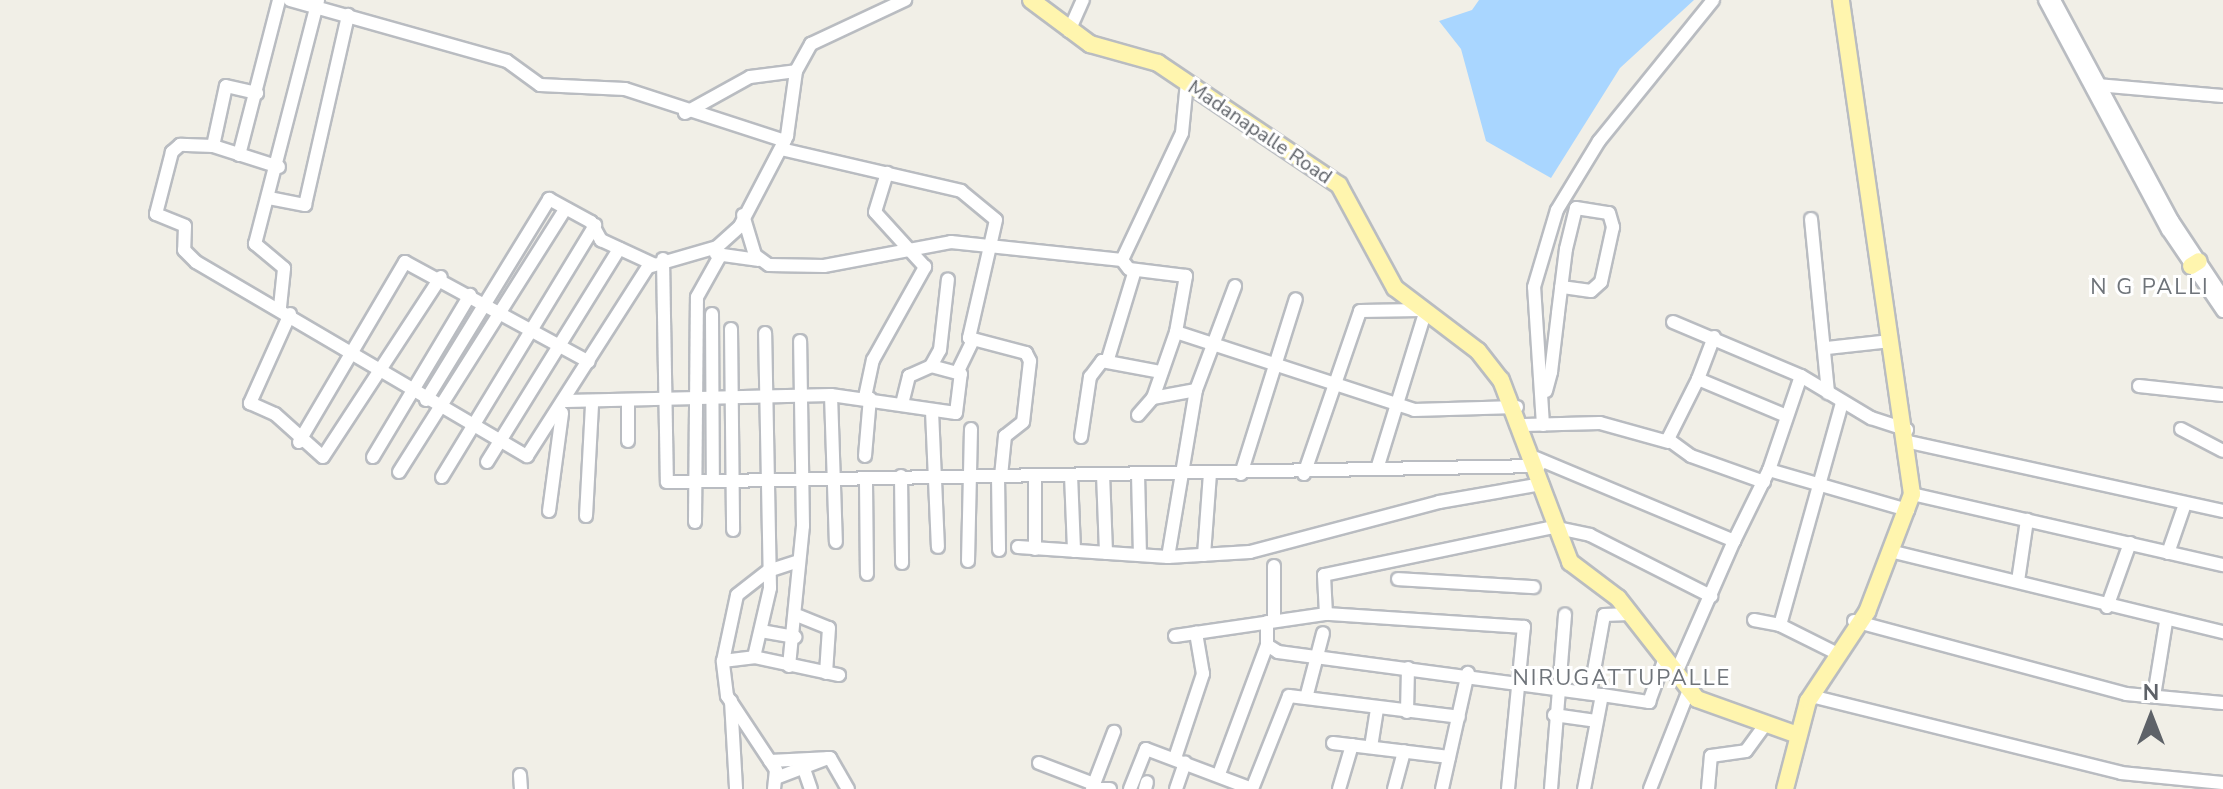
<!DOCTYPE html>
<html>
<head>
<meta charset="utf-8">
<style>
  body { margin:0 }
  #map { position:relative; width:2223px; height:789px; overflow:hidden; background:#f1efe7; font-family:"Nunito Sans",sans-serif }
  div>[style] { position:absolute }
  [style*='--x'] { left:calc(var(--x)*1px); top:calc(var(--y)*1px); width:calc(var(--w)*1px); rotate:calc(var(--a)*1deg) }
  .water>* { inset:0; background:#a9d6ff }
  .roads { filter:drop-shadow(2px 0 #b9bcc1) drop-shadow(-2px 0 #b9bcc1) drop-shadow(0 2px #b9bcc1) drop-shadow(0 -2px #b9bcc1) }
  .minor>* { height:12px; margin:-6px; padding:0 6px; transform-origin:6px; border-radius:6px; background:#fff }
  .major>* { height:16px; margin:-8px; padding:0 8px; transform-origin:8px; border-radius:8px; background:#fff5ae }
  span { translate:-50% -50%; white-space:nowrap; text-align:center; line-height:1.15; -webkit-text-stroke:6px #fff; paint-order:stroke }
  .street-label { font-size:20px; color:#5e6268 }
  .neighbourhood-label { font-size:22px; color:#6f747a; letter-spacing:2px }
  .north { position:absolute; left:2111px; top:677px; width:80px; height:80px; -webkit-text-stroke:6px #fff; paint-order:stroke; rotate:0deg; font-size:22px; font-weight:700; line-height:32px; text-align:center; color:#5e6268 }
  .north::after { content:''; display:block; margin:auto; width:28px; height:36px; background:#5e6268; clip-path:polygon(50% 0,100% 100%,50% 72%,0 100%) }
</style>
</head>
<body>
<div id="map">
  <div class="water">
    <i style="clip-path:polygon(1479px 0,1694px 0,1620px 68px,1551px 178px,1486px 141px,1461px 49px,1439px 21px,1472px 10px)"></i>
  </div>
  <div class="roads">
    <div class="minor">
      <i style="--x:290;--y:0;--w:225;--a:15.7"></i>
      <i style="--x:507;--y:61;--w:41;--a:36"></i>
      <i style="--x:540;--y:85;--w:85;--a:2.7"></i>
      <i style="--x:625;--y:89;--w:168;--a:18"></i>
      <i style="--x:2045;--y:0;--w:261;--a:61.9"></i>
      <i style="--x:2168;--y:230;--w:98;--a:55.8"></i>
      <i style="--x:2054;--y:0;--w:250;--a:61.8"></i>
      <i style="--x:2172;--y:220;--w:92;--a:56.5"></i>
      <i style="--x:1069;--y:31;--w:34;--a:-66"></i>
      <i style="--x:2097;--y:85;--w:126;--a:5"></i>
      <i style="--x:685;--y:113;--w:74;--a:-29"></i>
      <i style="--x:750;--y:77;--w:46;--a:-7.4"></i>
      <i style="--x:213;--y:146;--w:61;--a:-77.8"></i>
      <i style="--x:226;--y:86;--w:32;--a:13"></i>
      <i style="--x:781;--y:149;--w:185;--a:13.1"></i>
      <i style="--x:961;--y:191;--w:45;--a:39.6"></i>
      <i style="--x:996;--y:220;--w:121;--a:102.9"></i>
      <i style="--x:969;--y:338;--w:59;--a:14.7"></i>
      <i style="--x:1026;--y:353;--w:9;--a:63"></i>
      <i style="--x:1030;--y:361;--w:61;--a:96.5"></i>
      <i style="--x:1023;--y:422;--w:23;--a:142"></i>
      <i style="--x:1005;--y:436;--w:40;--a:95.7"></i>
      <i style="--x:239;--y:155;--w:160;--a:-75.5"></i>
      <i style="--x:279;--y:167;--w:69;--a:-162.3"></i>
      <i style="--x:213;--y:146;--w:33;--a:-178"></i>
      <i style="--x:180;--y:145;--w:11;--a:139"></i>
      <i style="--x:172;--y:152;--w:64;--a:104.5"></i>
      <i style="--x:156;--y:214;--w:31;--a:22"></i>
      <i style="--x:185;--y:226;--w:24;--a:92"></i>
      <i style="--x:184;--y:250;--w:17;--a:45"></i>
      <i style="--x:196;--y:262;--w:384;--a:30.4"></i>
      <i style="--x:527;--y:456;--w:224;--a:-57.4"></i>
      <i style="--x:648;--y:267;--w:72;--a:-16.2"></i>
      <i style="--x:717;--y:247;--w:31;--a:-42"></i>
      <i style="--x:740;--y:226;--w:102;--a:-62.4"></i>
      <i style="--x:787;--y:136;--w:66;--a:-82.1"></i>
      <i style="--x:796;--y:71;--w:31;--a:-61"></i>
      <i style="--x:811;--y:44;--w:104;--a:-25.1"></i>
      <i style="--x:269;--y:198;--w:37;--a:11"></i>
      <i style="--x:305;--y:205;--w:195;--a:-77.2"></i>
      <i style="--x:743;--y:215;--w:42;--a:73.3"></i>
      <i style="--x:755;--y:255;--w:17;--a:36"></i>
      <i style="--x:769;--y:265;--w:55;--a:1"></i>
      <i style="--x:824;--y:266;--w:129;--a:-10.7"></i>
      <i style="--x:951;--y:242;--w:172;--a:6"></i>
      <i style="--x:1811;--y:219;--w:175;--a:84.4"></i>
      <i style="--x:716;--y:254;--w:42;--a:8.1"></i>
      <i style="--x:663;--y:259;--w:223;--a:89"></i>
      <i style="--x:667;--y:482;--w:872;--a:-1.05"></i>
      <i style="--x:280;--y:307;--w:39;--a:-84"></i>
      <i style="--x:284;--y:268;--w:38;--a:-140"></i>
      <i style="--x:255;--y:244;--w:252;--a:-75.5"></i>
      <i style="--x:290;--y:314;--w:98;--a:114.2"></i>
      <i style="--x:250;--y:403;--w:27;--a:24"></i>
      <i style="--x:275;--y:414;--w:64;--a:41.9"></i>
      <i style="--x:323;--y:457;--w:215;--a:-56.8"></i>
      <i style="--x:712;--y:314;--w:167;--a:89.7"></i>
      <i style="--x:1673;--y:322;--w:139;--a:22.9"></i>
      <i style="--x:731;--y:329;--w:201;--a:89.4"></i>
      <i style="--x:1176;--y:332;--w:57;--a:-79.9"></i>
      <i style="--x:1186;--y:276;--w:57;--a:-173"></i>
      <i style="--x:1129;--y:269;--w:11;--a:-128"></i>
      <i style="--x:1122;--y:260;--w:140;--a:-64.7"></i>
      <i style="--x:1182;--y:133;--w:51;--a:-84.4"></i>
      <i style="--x:1827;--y:348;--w:64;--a:-6.2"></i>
      <i style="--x:1108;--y:359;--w:93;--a:-73.1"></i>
      <i style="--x:958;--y:371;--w:32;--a:-64"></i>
      <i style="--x:1698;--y:379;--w:45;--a:-69.1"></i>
      <i style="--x:2139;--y:386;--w:84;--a:6.1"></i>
      <i style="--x:1196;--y:390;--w:111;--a:-69.4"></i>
      <i style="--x:1546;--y:391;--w:20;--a:-75"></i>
      <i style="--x:1551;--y:372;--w:59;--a:-83.2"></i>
      <i style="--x:1558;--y:313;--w:64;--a:-82.9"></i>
      <i style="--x:1566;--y:249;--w:42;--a:-76.3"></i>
      <i style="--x:1576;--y:208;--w:33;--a:9"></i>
      <i style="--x:1609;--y:213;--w:15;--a:74"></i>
      <i style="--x:1613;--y:227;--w:56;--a:102.3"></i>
      <i style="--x:1601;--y:282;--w:13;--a:138"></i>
      <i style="--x:1591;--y:291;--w:30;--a:-172"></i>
      <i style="--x:831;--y:395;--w:147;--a:88.1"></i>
      <i style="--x:865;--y:397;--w:38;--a:-78"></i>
      <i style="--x:873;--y:360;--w:107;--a:-60.8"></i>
      <i style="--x:925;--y:267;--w:74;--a:-132.3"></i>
      <i style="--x:875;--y:212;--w:41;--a:-72.9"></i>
      <i style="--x:426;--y:400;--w:236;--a:-58.5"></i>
      <i style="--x:549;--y:199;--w:48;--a:28.7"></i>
      <i style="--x:591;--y:222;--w:21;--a:61"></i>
      <i style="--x:601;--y:240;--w:57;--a:24.8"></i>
      <i style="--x:566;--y:401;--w:265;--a:-1.3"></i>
      <i style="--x:831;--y:395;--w:126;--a:8.2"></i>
      <i style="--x:956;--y:413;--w:39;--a:-83"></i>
      <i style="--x:961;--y:374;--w:31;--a:-165"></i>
      <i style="--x:628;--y:402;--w:39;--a:90"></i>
      <i style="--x:902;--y:404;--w:29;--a:-76"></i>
      <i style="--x:909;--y:376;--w:24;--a:-24"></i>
      <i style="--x:931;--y:366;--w:18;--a:-61"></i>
      <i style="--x:940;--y:350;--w:71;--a:-83.6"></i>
      <i style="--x:932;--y:411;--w:136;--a:87.5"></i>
      <i style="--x:1138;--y:415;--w:23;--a:-49"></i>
      <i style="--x:1524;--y:425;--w:76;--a:-1.5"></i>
      <i style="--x:1600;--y:423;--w:71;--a:15.6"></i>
      <i style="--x:1543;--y:425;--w:138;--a:-93.7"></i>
      <i style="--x:1534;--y:287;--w:80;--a:-73.4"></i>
      <i style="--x:1557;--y:210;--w:81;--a:-58.7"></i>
      <i style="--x:1599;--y:141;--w:181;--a:-51"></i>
      <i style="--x:2181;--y:429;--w:47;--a:27.6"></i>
      <i style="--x:1081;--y:437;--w:61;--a:-81.5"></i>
      <i style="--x:1090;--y:377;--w:20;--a:-53"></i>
      <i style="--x:1102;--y:361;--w:59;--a:10.7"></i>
      <i style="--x:299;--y:442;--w:209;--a:-59.5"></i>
      <i style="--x:405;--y:262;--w:209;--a:28.5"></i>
      <i style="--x:1909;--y:442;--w:321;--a:12.4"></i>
      <i style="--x:865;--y:456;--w:58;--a:-85.1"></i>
      <i style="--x:373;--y:457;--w:189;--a:-59.1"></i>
      <i style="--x:1536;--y:458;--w:215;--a:22.7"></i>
      <i style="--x:1734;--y:541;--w:79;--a:-63.8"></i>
      <i style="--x:1769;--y:470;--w:145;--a:16.1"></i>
      <i style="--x:487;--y:462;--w:251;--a:-58.2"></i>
      <i style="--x:1377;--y:469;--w:163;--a:-72.9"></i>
      <i style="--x:1769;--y:470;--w:99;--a:-71.2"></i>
      <i style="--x:1801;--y:376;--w:82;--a:31"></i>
      <i style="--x:1871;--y:418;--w:38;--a:18"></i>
      <i style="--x:399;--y:472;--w:311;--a:-57.7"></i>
      <i style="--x:1103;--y:474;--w:79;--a:87.8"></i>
      <i style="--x:1138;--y:474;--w:81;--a:88.6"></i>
      <i style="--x:1241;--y:474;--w:183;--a:-72.6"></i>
      <i style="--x:1304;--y:474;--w:172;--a:-71"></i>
      <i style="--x:1360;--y:311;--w:61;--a:-0.9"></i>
      <i style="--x:1035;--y:475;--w:74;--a:90"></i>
      <i style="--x:1071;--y:475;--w:76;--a:87.7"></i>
      <i style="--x:901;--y:476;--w:87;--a:89.3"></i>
      <i style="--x:998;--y:476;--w:74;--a:89.2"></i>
      <i style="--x:442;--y:477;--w:295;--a:-58.7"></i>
      <i style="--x:866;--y:482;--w:92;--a:89.4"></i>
      <i style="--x:1764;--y:482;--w:77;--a:-160.4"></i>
      <i style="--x:1691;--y:456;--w:29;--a:-144"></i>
      <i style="--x:1668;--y:439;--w:67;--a:-63.4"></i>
      <i style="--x:1698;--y:379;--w:93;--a:22.7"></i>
      <i style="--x:1912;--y:494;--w:319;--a:12.9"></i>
      <i style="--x:549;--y:511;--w:99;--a:-82.4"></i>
      <i style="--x:586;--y:516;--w:112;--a:-86.9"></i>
      <i style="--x:695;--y:522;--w:225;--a:-89.5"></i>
      <i style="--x:697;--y:297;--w:49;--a:-60.8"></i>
      <i style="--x:1018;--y:547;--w:150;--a:3.8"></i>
      <i style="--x:1168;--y:557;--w:82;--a:-3.5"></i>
      <i style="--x:1250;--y:552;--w:196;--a:-14.8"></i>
      <i style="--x:1439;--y:502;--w:105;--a:-9.9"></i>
      <i style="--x:1894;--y:552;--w:339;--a:13.7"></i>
      <i style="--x:2168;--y:553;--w:52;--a:-70.9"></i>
      <i style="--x:1204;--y:555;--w:82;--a:-85.8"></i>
      <i style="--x:1168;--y:557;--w:169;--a:-80.5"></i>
      <i style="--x:1196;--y:390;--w:44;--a:169.5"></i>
      <i style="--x:1153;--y:398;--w:70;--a:-70.8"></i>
      <i style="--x:1176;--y:332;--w:250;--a:18.1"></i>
      <i style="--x:1414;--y:410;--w:103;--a:-1.7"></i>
      <i style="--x:968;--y:561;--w:132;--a:-88.7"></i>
      <i style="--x:1274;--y:566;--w:55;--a:90"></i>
      <i style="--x:1398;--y:579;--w:136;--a:3.4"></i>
      <i style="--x:2018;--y:581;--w:62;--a:-81.6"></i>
      <i style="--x:2107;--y:607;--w:68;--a:-70.2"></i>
      <i style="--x:799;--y:616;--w:32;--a:22"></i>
      <i style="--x:829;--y:628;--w:45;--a:93.8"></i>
      <i style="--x:1754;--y:620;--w:26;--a:11"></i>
      <i style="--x:1854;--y:621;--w:282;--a:15"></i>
      <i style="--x:2126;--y:694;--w:97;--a:5.3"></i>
      <i style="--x:1267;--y:622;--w:23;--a:90"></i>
      <i style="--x:1267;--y:645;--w:13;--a:32"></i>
      <i style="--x:1278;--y:652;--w:327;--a:7.6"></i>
      <i style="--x:1602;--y:695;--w:96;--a:100.8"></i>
      <i style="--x:761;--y:631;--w:35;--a:10"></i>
      <i style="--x:1175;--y:636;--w:153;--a:-8.3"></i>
      <i style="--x:1832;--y:651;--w:58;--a:-153.4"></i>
      <i style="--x:1780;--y:625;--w:230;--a:-74.4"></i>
      <i style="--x:754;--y:657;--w:71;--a:-76.9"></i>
      <i style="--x:770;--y:588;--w:255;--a:-91.1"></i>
      <i style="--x:723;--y:661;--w:31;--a:-7"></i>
      <i style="--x:754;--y:657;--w:87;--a:12"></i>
      <i style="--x:789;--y:666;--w:141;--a:-84.3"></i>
      <i style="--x:803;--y:526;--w:185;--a:-90.9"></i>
      <i style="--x:1676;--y:673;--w:144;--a:-66.3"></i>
      <i style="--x:1590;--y:693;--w:79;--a:-79.8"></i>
      <i style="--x:1604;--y:615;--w:26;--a:-2"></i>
      <i style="--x:1602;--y:695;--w:48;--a:8.5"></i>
      <i style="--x:1649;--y:702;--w:47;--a:-70"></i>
      <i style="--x:1811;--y:696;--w:319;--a:13.9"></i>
      <i style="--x:2121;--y:773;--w:102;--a:5.6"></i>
      <i style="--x:2154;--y:696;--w:75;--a:-80.8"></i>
      <i style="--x:1306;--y:698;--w:67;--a:-75.3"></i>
      <i style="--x:731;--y:701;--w:88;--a:86.7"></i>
      <i style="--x:1407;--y:712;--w:44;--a:-88.7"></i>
      <i style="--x:1554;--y:715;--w:42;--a:8.1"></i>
      <i style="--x:1333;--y:743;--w:117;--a:6.9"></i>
      <i style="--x:1371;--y:747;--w:39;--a:-81"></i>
      <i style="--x:1175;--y:758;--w:89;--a:-71.6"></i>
      <i style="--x:1203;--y:674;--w:42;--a:-99.7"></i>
      <i style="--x:770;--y:761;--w:60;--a:-2.9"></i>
      <i style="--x:830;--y:758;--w:36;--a:60"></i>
      <i style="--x:1039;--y:763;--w:59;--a:20.9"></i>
      <i style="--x:1094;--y:784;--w:56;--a:-69"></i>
      <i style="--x:805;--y:772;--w:18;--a:71"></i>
      <i style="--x:1219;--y:774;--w:138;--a:-69.6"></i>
      <i style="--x:520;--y:775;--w:14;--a:86"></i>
      <i style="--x:776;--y:778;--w:56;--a:-21"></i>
      <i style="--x:774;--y:789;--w:19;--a:-84"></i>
      <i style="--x:776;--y:770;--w:89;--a:-123.5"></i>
      <i style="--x:727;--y:696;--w:35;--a:-97"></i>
      <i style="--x:723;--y:661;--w:67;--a:-78"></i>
      <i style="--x:737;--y:595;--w:39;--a:-38"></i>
      <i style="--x:768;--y:571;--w:32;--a:-18"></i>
      <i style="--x:1092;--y:789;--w:18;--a:0"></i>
      <i style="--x:1130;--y:789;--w:43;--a:-68.2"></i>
      <i style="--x:1146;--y:749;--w:113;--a:20.7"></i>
      <i style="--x:1252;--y:789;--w:100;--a:-68.3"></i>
      <i style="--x:1289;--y:696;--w:171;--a:7"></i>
      <i style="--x:1145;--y:789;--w:7;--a:-74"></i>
      <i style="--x:1176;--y:789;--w:28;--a:-71"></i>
      <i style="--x:1339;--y:789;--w:46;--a:-73.5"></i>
      <i style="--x:1394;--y:789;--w:39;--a:-75"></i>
      <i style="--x:1442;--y:789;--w:119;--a:-77.4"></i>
      <i style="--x:1508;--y:789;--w:163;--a:-84.4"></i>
      <i style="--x:1524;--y:627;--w:198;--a:-176.2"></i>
      <i style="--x:1326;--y:614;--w:39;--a:-93"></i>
      <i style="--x:1324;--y:575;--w:234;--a:-11.8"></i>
      <i style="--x:1553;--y:527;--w:38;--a:12"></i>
      <i style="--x:1590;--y:535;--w:136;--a:26.8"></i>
      <i style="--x:1551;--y:789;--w:175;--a:-85.4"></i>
      <i style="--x:1650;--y:789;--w:106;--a:-68.5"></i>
      <i style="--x:1708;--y:789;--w:33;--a:-85"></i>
      <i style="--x:1711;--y:756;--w:35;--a:-8"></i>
      <i style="--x:1746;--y:751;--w:31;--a:-54"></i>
    </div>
    <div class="major">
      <i style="--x:1031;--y:0;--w:74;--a:36.7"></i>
      <i style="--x:1090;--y:44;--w:71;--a:15.6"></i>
      <i style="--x:1158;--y:63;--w:218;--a:34"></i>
      <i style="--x:1339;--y:185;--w:117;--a:61.5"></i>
      <i style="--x:1395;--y:288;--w:104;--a:37.2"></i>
      <i style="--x:1478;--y:351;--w:37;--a:52"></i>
      <i style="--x:1501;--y:380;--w:195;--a:69.2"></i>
      <i style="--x:1570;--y:562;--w:60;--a:36.9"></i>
      <i style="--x:1618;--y:598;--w:128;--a:52"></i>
      <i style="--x:1697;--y:699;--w:104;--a:19.7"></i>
      <i style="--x:2191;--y:266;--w:9;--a:-32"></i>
      <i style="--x:1785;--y:789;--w:91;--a:-75.4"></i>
      <i style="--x:1808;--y:701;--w:107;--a:-56.5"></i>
      <i style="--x:1867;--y:612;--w:126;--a:-69.1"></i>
      <i style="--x:1912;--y:494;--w:499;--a:-98.2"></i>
    </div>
  </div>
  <div class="street-label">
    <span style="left:1260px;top:132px;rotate:34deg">Madanapalle Road</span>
  </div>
  <div class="neighbourhood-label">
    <span style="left:2150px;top:288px">N G PALLI</span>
    <span style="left:1622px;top:679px">NIRUGATTUPALLE</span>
  </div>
  <div class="north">N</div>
</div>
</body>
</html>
